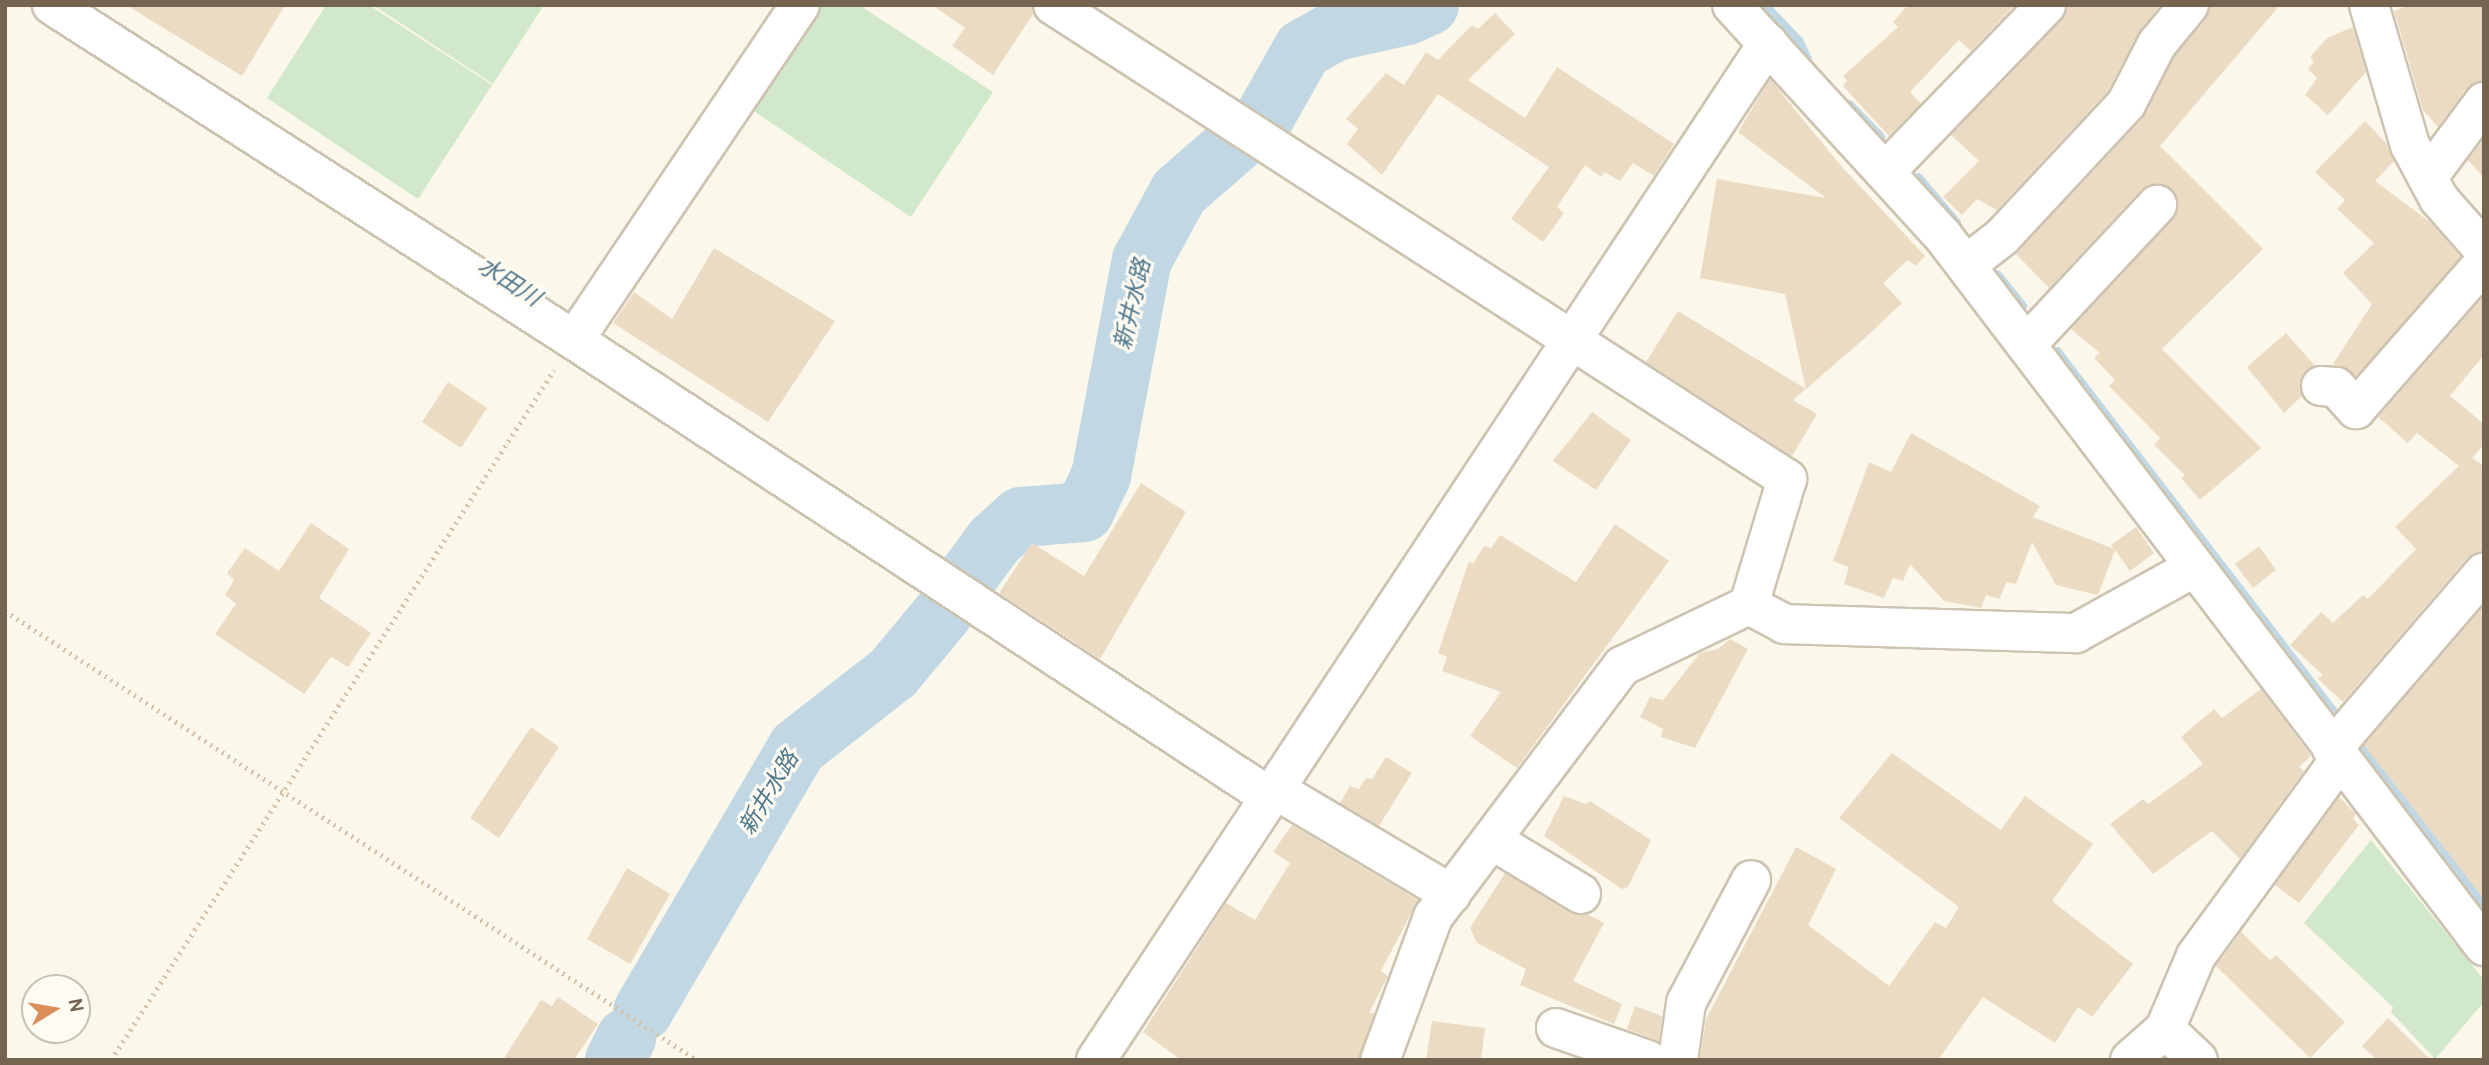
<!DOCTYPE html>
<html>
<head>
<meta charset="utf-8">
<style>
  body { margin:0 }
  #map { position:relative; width:2489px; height:1065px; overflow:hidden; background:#fbf8eb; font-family:Overpass,"Noto Sans JP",sans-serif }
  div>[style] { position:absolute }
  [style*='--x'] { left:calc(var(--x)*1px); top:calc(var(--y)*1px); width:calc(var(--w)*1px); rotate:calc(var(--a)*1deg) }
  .green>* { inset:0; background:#d1e8ca }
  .stream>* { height:10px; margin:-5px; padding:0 5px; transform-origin:5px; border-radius:5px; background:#c1d8e4 }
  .river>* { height:60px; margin:-30px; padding:0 30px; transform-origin:30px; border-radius:30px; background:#c1d8e4 }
  .building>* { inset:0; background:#ecdbc3 }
  .path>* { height:4.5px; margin-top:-2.25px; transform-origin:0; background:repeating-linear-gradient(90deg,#d4c1a7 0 2px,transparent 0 7px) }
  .roads { filter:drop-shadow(2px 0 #cdc3b1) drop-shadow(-2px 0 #cdc3b1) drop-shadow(0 2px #cdc3b1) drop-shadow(0 -2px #cdc3b1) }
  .minor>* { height:38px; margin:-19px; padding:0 19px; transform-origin:19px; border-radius:19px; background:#fff }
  span { translate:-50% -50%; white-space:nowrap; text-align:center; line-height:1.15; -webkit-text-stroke:6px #fefbf2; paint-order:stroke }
  .water-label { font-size:23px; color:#4e778c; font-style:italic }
  .frame { position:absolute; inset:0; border:7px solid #756450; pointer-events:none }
  .north { position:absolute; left:21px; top:974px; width:70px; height:70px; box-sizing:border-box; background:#fefbf2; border:2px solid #c7bfb1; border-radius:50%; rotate:79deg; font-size:19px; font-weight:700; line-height:28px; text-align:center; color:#756450 }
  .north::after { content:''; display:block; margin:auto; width:24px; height:32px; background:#da8f5b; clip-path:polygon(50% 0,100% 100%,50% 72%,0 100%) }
</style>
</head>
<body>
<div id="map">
  <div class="green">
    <i style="clip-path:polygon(326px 5px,369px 5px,492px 85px,418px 199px,267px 98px)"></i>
    <i style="clip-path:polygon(373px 5px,544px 5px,493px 84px)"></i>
    <i style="clip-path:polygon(814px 5px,859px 5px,993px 92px,911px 217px,749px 108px)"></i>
    <i style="clip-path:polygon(2371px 840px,2484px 980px,2484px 1002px,2435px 1059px,2391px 1012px,2393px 1007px,2304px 923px)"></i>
  </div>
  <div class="stream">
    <i style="--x:1764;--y:5;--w:51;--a:46.6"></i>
    <i style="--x:1799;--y:42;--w:20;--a:66"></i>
    <i style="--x:1849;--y:105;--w:45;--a:45.9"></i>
    <i style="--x:1918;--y:178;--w:59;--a:49.8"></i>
    <i style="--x:1997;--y:275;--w:40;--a:51"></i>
    <i style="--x:2057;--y:352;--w:460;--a:52.5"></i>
    <i style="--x:2359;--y:744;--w:205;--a:52.5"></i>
  </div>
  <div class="river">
    <i style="--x:964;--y:582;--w:51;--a:-53.8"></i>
    <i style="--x:994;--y:541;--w:36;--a:-42"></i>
    <i style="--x:1021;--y:517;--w:63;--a:-4.5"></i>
    <i style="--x:1084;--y:512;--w:40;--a:-65"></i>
    <i style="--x:1101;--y:476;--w:220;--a:-79.3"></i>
    <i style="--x:1142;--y:260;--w:77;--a:-61.4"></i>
    <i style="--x:1179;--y:192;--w:113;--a:-41"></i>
    <i style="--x:1264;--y:118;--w:79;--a:-60.5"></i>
    <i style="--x:1303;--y:49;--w:38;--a:-29"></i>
    <i style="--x:1336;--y:31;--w:73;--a:-12.7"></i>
    <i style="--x:1407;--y:15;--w:24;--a:-24"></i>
    <i style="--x:643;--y:1011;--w:305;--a:-59.6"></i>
    <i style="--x:797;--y:748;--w:122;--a:-38"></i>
    <i style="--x:893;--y:673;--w:78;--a:-50.2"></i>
    <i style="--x:615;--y:1060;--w:25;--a:-63"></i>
  </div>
  <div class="building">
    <i style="clip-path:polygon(126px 5px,285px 5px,242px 76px)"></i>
    <i style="clip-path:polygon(932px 5px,1031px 5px,1033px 14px,993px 75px,952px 46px,965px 28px)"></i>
    <i style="clip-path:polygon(1908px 5px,2015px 5px,1971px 51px,1959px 40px,1910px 92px,1921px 104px,1889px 136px,1843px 86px,1847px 81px,1843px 76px,1898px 27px,1893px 22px)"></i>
    <i style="clip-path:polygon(2067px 5px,2160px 5px,2138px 34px,2108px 91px,1997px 210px,1977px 199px,1962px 215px,1943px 197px,1979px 161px,1951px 135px,2062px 20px)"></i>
    <i style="clip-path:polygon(2210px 5px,2280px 5px,2160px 146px,2263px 249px,2162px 349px,2261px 448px,2200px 500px,2181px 478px,2185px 475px,2154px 445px,2160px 438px,2109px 386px,2115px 380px,2094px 358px,2100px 353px,2071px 329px,2173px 219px,2178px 199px,2172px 190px,2161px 184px,2141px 190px,2038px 300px,2049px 288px,2016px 254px,2142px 119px,2175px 56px,2206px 19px)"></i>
    <i style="clip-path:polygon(2409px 5px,2484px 5px,2484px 81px,2466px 89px,2438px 127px,2423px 110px,2394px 11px)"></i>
    <i style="clip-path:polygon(1495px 13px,1515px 34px,1468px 80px,1525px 118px,1557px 67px,1674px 144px,1654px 176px,1633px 163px,1620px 181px,1605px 172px,1601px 177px,1585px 165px,1557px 207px,1564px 213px,1543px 242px,1511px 219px,1549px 167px,1438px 94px,1382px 175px,1347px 144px,1358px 129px,1346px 119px,1386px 73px,1404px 85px,1426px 52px,1438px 60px,1472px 25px,1478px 29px)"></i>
    <i style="clip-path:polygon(2353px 27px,2366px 72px,2328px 115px,2305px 95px,2317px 78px,2308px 69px,2314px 62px,2310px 57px,2327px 38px)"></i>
    <i style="clip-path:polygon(1770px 79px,1842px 167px,1925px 256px,1916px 266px,1908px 260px,1883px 283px,1902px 303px,1865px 338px,1793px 400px,1817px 414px,1792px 456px,1646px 362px,1678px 311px,1806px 389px,1785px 294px,1700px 278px,1717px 179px,1826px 198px,1738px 132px)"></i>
    <i style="clip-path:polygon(2365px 121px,2386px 143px,2394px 161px,2375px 181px,2430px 222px,2461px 257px,2356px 376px,2333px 364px,2372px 304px,2343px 273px,2374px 243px,2337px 209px,2345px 200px,2315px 172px)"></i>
    <i style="clip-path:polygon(2484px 139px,2484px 178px,2468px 160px)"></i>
    <i style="clip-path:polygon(714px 248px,835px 321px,768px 422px,613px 323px,634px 292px,672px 319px)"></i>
    <i style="clip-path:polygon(2484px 296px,2484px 355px,2450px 396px,2484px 424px,2484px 444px,2472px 458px,2484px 466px,2484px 551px,2467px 558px,2343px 702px,2318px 679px,2323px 675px,2290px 645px,2321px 612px,2333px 623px,2363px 595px,2368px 599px,2416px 549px,2395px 527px,2459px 466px,2417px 433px,2408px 443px,2378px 417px)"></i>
    <i style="clip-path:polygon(2286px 333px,2315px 366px,2303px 374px,2302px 396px,2284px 413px,2247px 367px)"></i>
    <i style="clip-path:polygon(448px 382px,487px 408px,461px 448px,422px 422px)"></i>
    <i style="clip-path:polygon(1592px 412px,1631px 440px,1596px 490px,1553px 461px)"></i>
    <i style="clip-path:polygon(1911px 433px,2040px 506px,2033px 517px,2114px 549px,2111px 545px,2136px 527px,2154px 553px,2130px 571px,2115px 550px,2098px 595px,2056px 585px,2032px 542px,2016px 584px,2007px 582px,1999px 599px,1986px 595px,1981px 608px,1944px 601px,1910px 564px,1903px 581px,1893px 578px,1884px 598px,1844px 584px,1849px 567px,1833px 561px,1869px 462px,1891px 472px)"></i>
    <i style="clip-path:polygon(1141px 483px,1186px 512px,1100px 659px,999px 593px,1032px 543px,1084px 576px)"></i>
    <i style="clip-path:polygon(311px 523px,349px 549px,319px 598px,371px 633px,348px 667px,331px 657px,304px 694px,215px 634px,236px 604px,225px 595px,234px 580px,227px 573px,245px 548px,279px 571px)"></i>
    <i style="clip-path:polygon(1615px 524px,1669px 561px,1517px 768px,1470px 736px,1501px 692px,1442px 671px,1447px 657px,1438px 653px,1469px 561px,1473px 564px,1484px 546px,1491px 548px,1500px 535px,1576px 582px)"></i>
    <i style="clip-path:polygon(2259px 546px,2276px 570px,2253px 588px,2235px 564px)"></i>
    <i style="clip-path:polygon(2484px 606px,2484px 899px,2364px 745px)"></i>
    <i style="clip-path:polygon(1730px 639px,1748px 649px,1695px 748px,1661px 737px,1663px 729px,1640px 717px,1650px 697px,1663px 700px,1700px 653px,1718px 649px)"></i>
    <i style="clip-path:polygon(2261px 689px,2311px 756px,2299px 767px,2304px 771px,2240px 859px,2212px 831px,2153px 874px,2110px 824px,2143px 799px,2148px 804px,2203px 764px,2181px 737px,2214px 709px,2222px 718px)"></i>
    <i style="clip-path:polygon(531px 727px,559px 747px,499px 838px,470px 818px)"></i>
    <i style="clip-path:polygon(1892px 753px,2001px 830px,2025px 796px,2093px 844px,2052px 901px,2133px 964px,2092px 1017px,2078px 1007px,2055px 1043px,1983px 997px,1938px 1060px,1700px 1059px,1706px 1019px,1796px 847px,1836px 869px,1808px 925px,1889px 986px,1935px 922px,1946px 928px,1959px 907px,1839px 818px)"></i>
    <i style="clip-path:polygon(1386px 757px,1412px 773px,1379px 826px,1340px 803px,1350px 786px,1359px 789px,1366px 778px,1372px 779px)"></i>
    <i style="clip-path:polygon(1564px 796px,1586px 804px,1590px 801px,1651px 840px,1628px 887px,1622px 889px,1544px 836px)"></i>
    <i style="clip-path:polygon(2339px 797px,2356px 814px,2353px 819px,2359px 825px,2299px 903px,2275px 885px)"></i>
    <i style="clip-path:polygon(1292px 825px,1418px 900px,1381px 971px,1388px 976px,1369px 1013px,1374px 1013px,1359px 1060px,1181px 1060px,1143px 1032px,1226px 903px,1255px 920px,1290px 863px,1273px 852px)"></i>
    <i style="clip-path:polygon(627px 868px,670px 894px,630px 964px,587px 939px)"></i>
    <i style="clip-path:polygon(1505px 873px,1570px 913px,1587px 914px,1604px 923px,1573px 981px,1622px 1004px,1614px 1024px,1520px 985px,1526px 969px,1477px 943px,1470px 928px)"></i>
    <i style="clip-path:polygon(2241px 932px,2270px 960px,2276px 955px,2345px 1022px,2310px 1058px,2216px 966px)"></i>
    <i style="clip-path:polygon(558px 997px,598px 1024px,574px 1060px,503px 1060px,541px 1000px,552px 1006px)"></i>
    <i style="clip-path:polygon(1635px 1006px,1662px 1016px,1659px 1041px,1627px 1029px)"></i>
    <i style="clip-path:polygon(2388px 1018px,2431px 1060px,2377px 1060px,2362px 1046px)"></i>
    <i style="clip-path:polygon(1432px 1021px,1485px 1028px,1481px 1060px,1426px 1060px)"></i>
  </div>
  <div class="path">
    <i style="--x:5;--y:611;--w:825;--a:32.98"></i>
    <i style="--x:111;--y:1060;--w:820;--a:-57.3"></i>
  </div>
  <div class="roads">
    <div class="minor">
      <i style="--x:52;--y:5;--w:620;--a:32.69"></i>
      <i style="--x:574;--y:340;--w:834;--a:33.31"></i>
      <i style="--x:1053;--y:5;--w:874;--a:32.85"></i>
      <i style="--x:1787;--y:479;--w:132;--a:106.8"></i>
      <i style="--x:1749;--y:605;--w:141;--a:154.3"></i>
      <i style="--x:1622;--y:666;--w:314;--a:127"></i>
      <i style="--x:1433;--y:917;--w:153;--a:110.3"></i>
      <i style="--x:1732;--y:5;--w:313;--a:47.6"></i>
      <i style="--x:1943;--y:236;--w:893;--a:52.69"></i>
      <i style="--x:2369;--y:5;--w:146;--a:73.7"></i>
      <i style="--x:2410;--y:145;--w:61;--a:61.8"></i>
      <i style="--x:2439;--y:199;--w:68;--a:48.6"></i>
      <i style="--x:1885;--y:172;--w:232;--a:-46"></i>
      <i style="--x:2428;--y:177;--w:94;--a:-53.3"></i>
      <i style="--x:1966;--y:265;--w:46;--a:-37.9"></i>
      <i style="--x:2002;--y:237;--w:182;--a:-47"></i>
      <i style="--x:2126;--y:104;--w:68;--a:-62.7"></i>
      <i style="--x:2157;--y:44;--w:50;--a:-50.6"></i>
      <i style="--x:574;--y:340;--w:404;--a:-56"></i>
      <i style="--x:2026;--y:345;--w:192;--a:-46.9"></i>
      <i style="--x:2321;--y:386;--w:15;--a:4"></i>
      <i style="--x:2336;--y:387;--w:30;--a:48"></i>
      <i style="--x:2356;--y:409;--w:194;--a:-48.8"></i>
      <i style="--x:1749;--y:605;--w:40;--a:28"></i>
      <i style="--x:1784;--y:624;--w:292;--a:1.8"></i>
      <i style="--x:2076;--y:633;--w:136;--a:-29"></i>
      <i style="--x:2332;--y:749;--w:233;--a:-49.3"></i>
      <i style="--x:1276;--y:790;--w:204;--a:30.7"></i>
      <i style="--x:1492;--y:840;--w:104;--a:31.2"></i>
      <i style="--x:1556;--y:1028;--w:97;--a:19.2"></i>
      <i style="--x:2165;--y:1029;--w:45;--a:43.2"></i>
      <i style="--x:1096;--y:1060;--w:1219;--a:-56.54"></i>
      <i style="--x:1678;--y:1060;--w:58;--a:-82"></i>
      <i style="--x:1686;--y:1003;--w:139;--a:-62.1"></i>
      <i style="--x:2130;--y:1060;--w:47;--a:-41.5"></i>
      <i style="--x:2165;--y:1029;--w:79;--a:-67"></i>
      <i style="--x:2196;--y:956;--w:244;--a:-53.8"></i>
    </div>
  </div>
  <div class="water-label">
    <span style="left:508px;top:284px;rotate:33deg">水田川</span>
    <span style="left:1135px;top:305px;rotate:-77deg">新井水路</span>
    <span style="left:771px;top:794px;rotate:-59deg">新井水路</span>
  </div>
  <div class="frame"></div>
  <div class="north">N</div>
</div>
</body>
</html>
